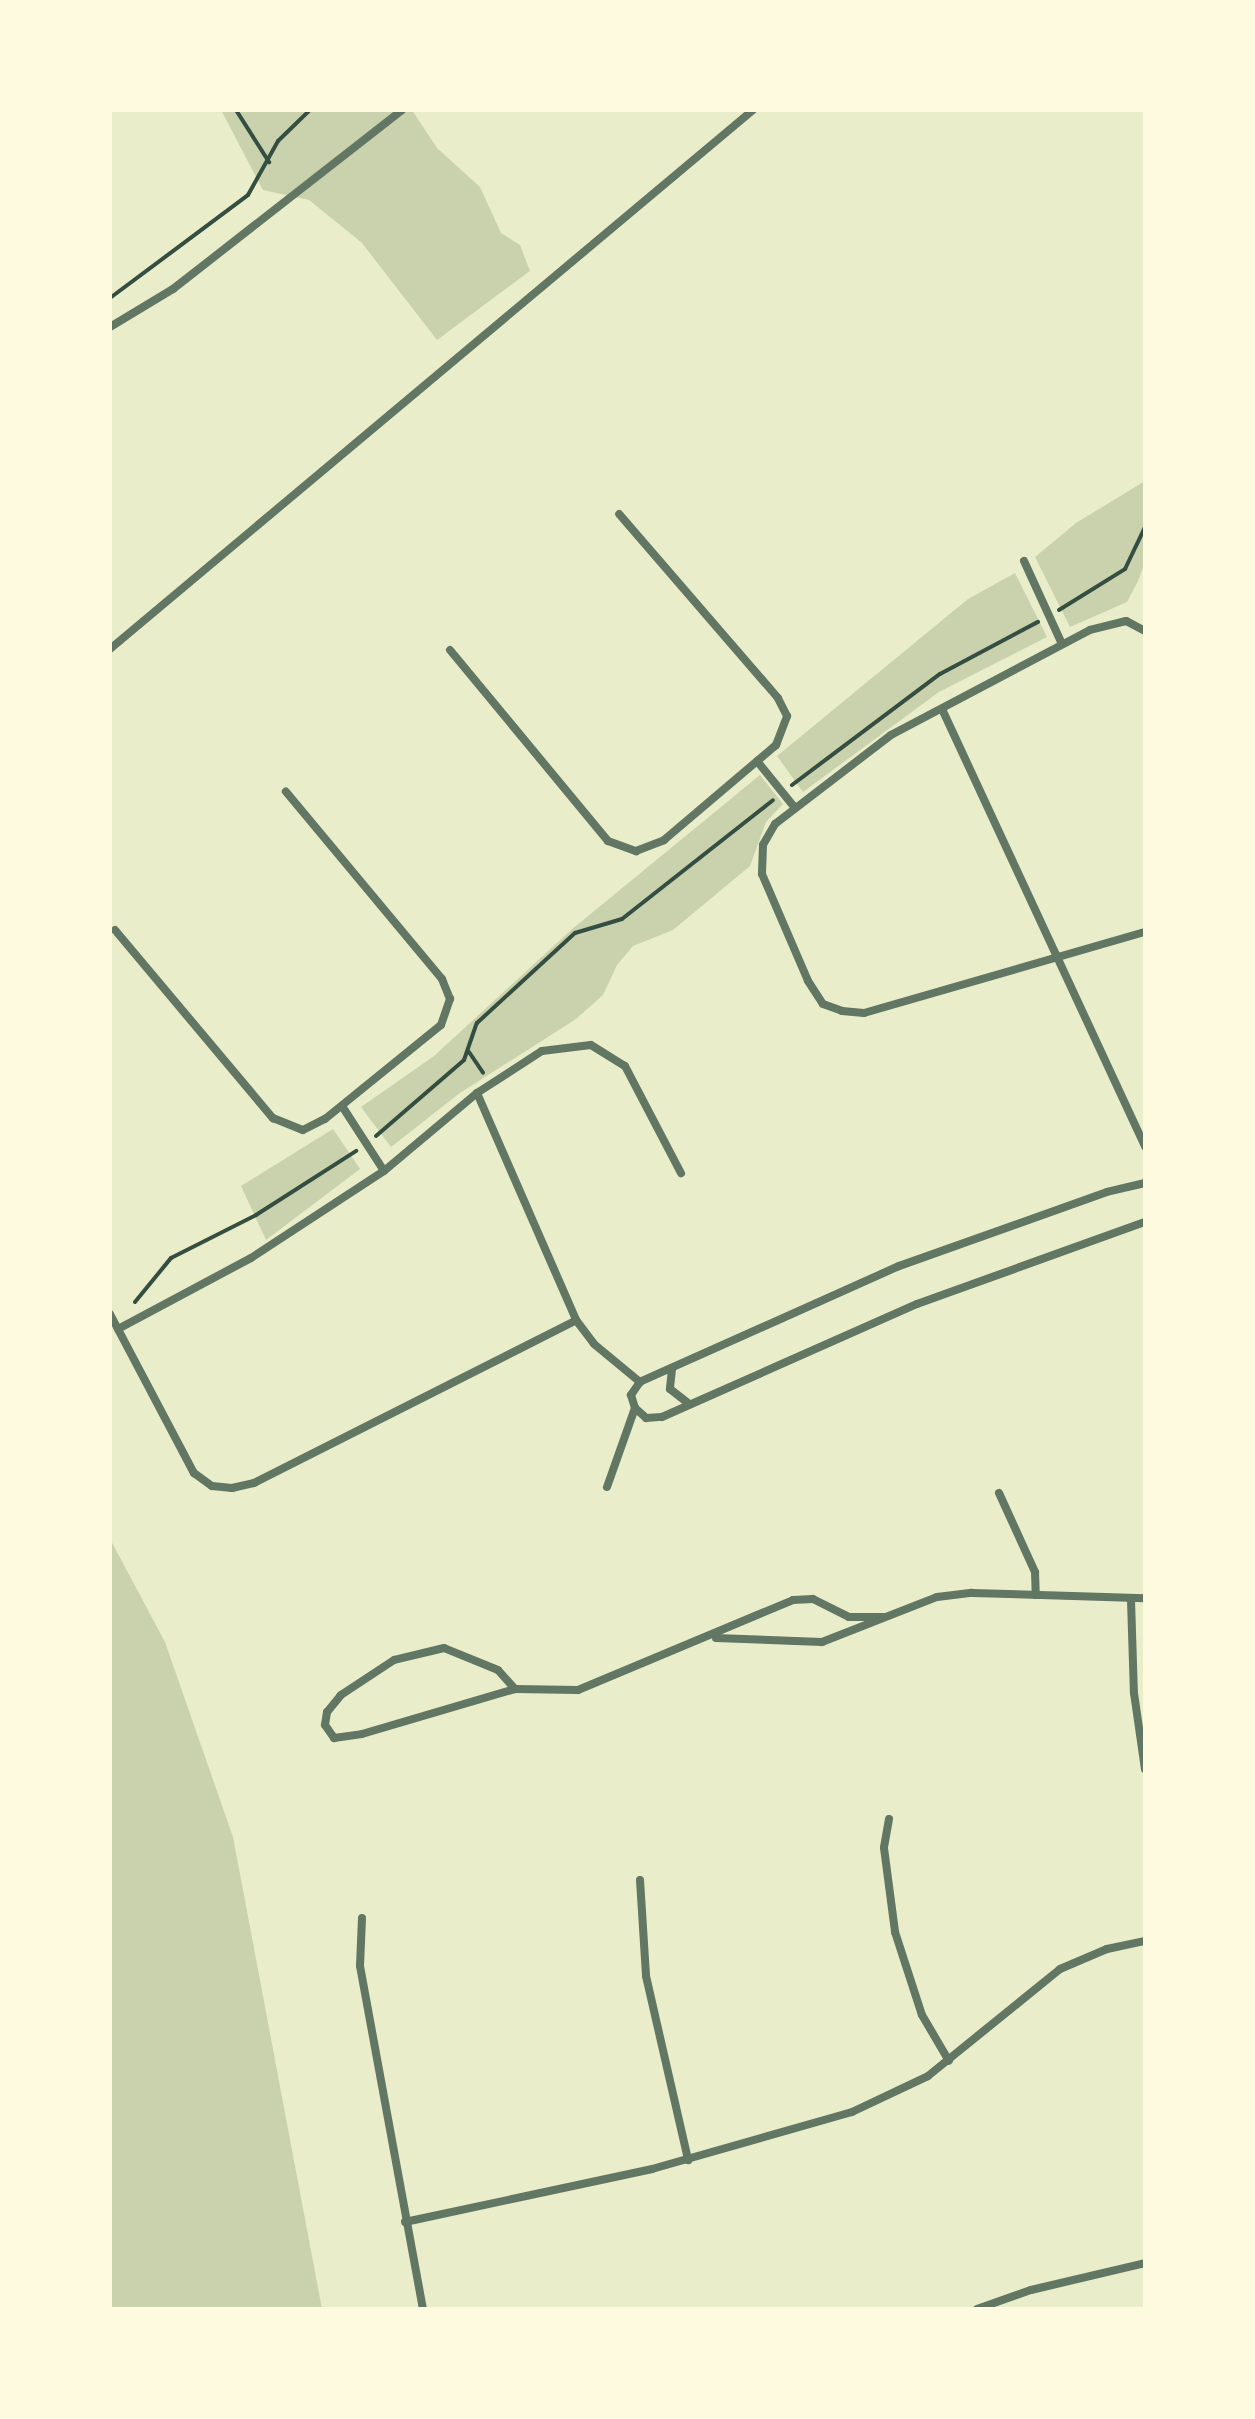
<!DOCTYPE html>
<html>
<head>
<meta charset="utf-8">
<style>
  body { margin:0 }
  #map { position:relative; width:1255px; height:2419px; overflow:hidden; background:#e9edc9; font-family:"IBM Plex Serif",serif }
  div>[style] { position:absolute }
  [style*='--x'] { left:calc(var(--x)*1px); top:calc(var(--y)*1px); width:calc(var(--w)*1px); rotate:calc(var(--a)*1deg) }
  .green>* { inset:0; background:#cad2ad }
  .path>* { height:4px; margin:-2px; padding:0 2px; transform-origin:2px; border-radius:2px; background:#344e41 }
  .minor>* { height:8px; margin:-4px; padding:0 4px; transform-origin:4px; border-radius:4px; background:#617663 }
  span { translate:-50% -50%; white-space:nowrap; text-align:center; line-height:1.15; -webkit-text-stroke:6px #fefae0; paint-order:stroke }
  .frame { position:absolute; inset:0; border:112px solid #fefae0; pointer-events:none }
</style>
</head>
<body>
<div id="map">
  <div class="green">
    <i style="clip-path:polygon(221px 110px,412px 110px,437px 148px,480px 187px,501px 233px,520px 245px,530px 271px,437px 340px,362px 243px,309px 200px,263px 190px)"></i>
    <i style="clip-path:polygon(1145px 481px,1145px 562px,1138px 581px,1127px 602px,1070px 627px,1035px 557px,1076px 523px)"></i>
    <i style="clip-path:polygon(1015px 573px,1047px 637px,939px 692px,803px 792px,777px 756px,968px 599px)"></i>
    <i style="clip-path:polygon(760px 775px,783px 804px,766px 822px,750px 866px,673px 930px,633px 946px,617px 965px,603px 995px,576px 1019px,460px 1093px,391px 1147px,361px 1107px,434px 1056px,571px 930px)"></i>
    <i style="clip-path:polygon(333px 1129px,360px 1169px,266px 1240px,241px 1186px)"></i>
    <i style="clip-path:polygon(110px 1539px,165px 1642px,233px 1837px,322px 2309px,110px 2309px)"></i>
  </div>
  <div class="path">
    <i style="--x:236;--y:110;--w:62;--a:57.6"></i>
    <i style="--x:110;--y:298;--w:172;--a:-36.7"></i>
    <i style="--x:248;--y:195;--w:62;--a:-60.9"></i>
    <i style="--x:278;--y:141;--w:45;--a:-44.1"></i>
    <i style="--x:1059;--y:610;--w:78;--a:-31.8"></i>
    <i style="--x:1125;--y:569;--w:47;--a:-64.5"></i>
    <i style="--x:792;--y:785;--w:185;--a:-36.9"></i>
    <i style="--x:940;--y:674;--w:111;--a:-28"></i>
    <i style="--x:469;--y:1052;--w:25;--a:56"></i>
    <i style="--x:376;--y:1136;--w:116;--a:-40.8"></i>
    <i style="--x:464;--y:1060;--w:39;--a:-71"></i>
    <i style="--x:477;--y:1023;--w:133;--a:-42.6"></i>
    <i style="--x:575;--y:933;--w:49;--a:-16.6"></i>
    <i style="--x:622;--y:919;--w:192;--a:-38.2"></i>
    <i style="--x:135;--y:1302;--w:57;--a:-50.7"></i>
    <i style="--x:171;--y:1258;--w:95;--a:-26.8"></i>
    <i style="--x:256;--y:1215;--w:119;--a:-32.6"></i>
  </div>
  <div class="minor">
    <i style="--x:110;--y:327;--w:74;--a:-31.1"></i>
    <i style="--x:173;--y:289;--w:291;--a:-38"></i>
    <i style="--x:1024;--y:561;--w:91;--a:65.4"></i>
    <i style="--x:1145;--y:631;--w:21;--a:-152"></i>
    <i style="--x:1126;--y:621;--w:37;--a:166"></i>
    <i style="--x:1090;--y:630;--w:225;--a:152.2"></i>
    <i style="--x:891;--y:735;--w:146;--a:142.5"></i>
    <i style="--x:775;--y:824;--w:24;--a:120"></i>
    <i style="--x:763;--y:845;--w:29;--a:92"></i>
    <i style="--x:762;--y:874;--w:116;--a:66.7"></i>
    <i style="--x:808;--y:981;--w:27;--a:57"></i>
    <i style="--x:823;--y:1004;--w:20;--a:20"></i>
    <i style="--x:842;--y:1011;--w:22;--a:5"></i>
    <i style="--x:864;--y:1013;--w:292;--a:-16.1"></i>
    <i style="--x:110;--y:649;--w:839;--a:-39.97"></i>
    <i style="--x:450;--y:650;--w:248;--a:50.4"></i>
    <i style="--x:608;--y:841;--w:30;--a:20"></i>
    <i style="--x:636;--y:851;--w:30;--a:-21"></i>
    <i style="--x:664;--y:840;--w:147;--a:-40.3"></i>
    <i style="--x:776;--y:745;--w:31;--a:-69"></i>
    <i style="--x:787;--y:716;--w:20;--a:-117"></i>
    <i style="--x:778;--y:698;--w:243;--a:-130.8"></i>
    <i style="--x:942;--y:709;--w:483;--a:65.1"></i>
    <i style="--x:757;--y:761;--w:60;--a:51"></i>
    <i style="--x:115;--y:930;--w:246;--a:50"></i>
    <i style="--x:273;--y:1118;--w:32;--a:22"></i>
    <i style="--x:303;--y:1130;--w:25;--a:-27"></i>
    <i style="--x:325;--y:1119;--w:149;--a:-39"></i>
    <i style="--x:441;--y:1025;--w:28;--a:-71"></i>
    <i style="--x:450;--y:999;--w:22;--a:-112"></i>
    <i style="--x:442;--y:979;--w:244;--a:-129.8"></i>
    <i style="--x:477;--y:1093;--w:248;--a:66.4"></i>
    <i style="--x:576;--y:1320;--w:30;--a:53"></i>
    <i style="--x:594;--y:1344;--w:60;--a:39.6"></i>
    <i style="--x:342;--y:1106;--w:77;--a:57.1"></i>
    <i style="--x:1145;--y:1183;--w:39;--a:167"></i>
    <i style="--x:1107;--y:1192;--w:221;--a:160.4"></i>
    <i style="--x:899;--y:1266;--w:284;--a:155.9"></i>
    <i style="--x:640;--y:1382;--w:16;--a:125"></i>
    <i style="--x:631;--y:1395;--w:14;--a:73"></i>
    <i style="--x:635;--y:1408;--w:15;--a:42"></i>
    <i style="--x:646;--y:1418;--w:16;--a:-4"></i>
    <i style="--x:662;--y:1417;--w:279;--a:-23.9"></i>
    <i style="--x:917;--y:1304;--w:242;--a:-19.8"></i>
    <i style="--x:110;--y:1314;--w:180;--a:62.2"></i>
    <i style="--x:194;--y:1473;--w:22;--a:36"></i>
    <i style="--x:212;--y:1486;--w:20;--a:6"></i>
    <i style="--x:232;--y:1488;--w:23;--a:-13"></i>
    <i style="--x:254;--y:1483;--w:361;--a:-26.8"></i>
    <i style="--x:118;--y:1329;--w:151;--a:-28.1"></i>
    <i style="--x:251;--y:1258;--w:159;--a:-33.2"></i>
    <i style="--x:384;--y:1171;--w:121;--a:-40"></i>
    <i style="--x:477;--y:1093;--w:77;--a:-32.9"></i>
    <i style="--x:542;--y:1051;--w:49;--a:-7"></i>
    <i style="--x:591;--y:1045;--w:40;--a:32"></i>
    <i style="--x:625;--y:1066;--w:121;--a:62.4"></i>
    <i style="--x:672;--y:1369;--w:20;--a:96"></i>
    <i style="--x:670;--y:1389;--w:24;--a:38"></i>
    <i style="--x:607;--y:1487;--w:84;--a:-70.5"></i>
    <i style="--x:999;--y:1493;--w:87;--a:65.5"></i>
    <i style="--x:1035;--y:1572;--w:23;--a:88"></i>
    <i style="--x:1131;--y:1600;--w:93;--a:88.2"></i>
    <i style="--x:1134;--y:1693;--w:77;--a:81.8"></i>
    <i style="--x:716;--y:1638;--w:106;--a:2.2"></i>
    <i style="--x:822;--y:1642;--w:123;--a:-21.4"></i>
    <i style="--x:937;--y:1597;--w:35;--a:-7"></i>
    <i style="--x:972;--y:1593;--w:173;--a:1.7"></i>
    <i style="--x:515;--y:1689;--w:25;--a:-132"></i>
    <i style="--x:498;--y:1670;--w:58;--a:-157.8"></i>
    <i style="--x:444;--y:1648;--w:51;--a:166.5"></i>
    <i style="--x:394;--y:1660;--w:64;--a:146.6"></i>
    <i style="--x:341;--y:1695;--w:22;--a:129"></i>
    <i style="--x:327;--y:1712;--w:13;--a:99"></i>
    <i style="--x:325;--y:1725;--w:16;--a:55"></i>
    <i style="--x:334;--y:1738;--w:28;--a:-8"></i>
    <i style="--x:362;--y:1734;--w:159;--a:-16.4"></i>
    <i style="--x:515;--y:1689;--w:63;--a:0.9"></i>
    <i style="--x:578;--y:1690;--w:233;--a:-22.7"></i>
    <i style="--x:793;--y:1600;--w:20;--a:-3"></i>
    <i style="--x:813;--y:1599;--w:40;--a:26.6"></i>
    <i style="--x:849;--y:1617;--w:34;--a:0"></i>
    <i style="--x:889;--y:1819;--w:29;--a:100"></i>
    <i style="--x:884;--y:1848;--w:85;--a:82.5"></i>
    <i style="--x:895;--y:1932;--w:87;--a:72"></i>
    <i style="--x:922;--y:2015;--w:53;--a:59.6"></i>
    <i style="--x:640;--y:1880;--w:96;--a:86.4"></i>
    <i style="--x:646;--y:1976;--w:189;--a:77.1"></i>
    <i style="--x:362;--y:1918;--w:48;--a:92.4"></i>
    <i style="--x:360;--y:1966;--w:349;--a:79.6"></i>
    <i style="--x:405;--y:2222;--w:253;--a:-12.1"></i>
    <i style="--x:652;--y:2169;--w:208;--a:-15.9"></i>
    <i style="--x:852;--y:2112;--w:84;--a:-25.3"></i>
    <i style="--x:928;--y:2076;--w:170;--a:-39"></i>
    <i style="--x:1060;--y:1969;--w:51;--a:-23.1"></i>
    <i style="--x:1107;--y:1949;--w:39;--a:-12"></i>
    <i style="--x:977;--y:2309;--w:57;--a:-19.4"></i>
    <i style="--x:1031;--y:2290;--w:117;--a:-13.3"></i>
  </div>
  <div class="frame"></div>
</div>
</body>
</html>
